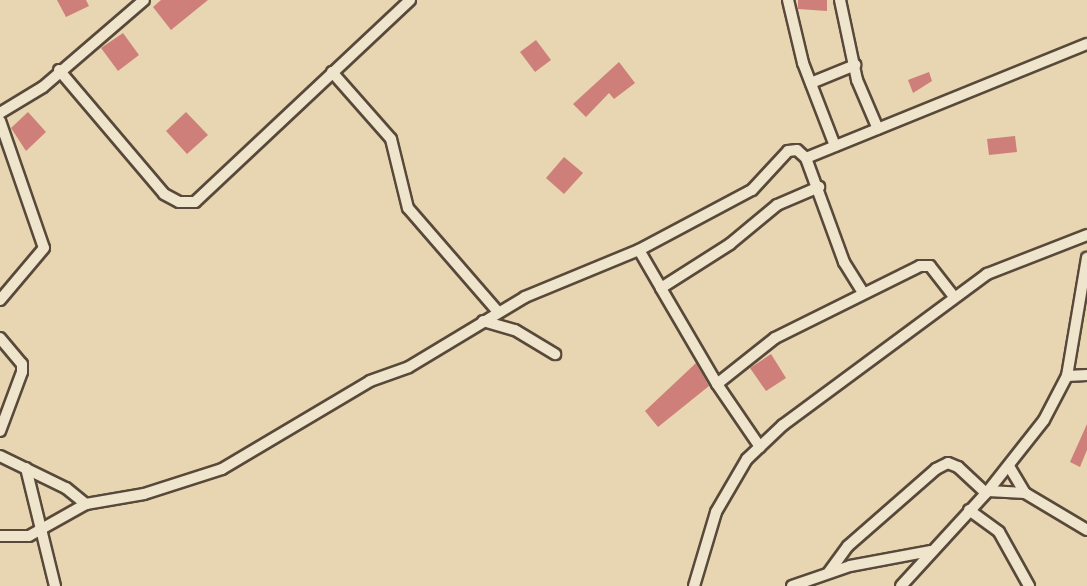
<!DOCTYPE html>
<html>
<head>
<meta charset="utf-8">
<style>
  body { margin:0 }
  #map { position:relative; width:1087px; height:586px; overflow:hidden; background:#e7d6b1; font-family:"Libre Caslon Text",serif }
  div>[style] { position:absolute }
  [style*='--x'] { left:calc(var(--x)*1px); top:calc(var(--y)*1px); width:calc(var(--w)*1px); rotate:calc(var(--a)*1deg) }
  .building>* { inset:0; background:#ce7f79 }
  .roads { filter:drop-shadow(2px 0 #58493a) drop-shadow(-2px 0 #58493a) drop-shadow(0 2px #58493a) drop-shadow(0 -2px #58493a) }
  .street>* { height:10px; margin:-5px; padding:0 5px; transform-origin:5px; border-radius:5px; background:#efe4cc }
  span { translate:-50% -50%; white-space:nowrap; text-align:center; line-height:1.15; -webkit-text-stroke:6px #efe4cc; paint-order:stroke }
</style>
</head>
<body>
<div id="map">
  <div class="building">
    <i style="clip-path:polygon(57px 0,86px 0,89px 6px,66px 17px)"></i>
    <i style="clip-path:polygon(161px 0,208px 0,171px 30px,153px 7px)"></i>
    <i style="clip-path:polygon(798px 0,827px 0,827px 11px,798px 9px)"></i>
    <i style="clip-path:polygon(123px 33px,139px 55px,118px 71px,101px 48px)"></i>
    <i style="clip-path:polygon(536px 40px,551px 60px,535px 72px,520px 52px)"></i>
    <i style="clip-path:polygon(619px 62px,635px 83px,614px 99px,609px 93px,586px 117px,573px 104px)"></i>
    <i style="clip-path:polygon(929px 72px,932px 81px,913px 93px,908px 80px)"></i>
    <i style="clip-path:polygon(28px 112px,46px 132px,26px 151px,11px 128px)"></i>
    <i style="clip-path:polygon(186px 112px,208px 135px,187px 154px,166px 131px)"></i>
    <i style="clip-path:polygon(1015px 136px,1017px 152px,989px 155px,987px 139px)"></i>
    <i style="clip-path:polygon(564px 157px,583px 173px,564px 194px,546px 178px)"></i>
    <i style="clip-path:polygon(771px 354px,786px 378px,766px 391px,750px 368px)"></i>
    <i style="clip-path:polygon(696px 363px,709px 386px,658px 427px,645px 411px)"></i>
    <i style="clip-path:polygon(1087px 424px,1087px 450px,1080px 467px,1070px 462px)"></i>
  </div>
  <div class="roads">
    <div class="street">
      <i style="--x:788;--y:0;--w:65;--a:76.6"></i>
      <i style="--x:803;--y:63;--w:89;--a:68.9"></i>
      <i style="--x:840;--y:0;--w:82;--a:78"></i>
      <i style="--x:857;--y:80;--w:53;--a:66.8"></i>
      <i style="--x:59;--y:70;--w:162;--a:49.7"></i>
      <i style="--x:164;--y:194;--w:17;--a:28"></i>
      <i style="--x:179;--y:202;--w:16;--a:0"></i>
      <i style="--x:195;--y:202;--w:295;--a:-43.2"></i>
      <i style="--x:332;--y:72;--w:89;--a:48.6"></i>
      <i style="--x:391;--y:139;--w:71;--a:76.2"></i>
      <i style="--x:408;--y:208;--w:138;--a:49.1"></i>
      <i style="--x:811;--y:83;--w:48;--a:-22.2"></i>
      <i style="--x:0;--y:113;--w:50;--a:-31.2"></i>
      <i style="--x:43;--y:87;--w:133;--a:-40.7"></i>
      <i style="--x:0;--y:121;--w:134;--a:70.9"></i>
      <i style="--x:44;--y:248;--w:68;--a:130.2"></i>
      <i style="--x:639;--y:250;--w:44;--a:59.9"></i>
      <i style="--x:862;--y:291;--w:34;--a:-122"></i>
      <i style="--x:844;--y:262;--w:111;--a:-110.1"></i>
      <i style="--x:806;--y:158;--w:303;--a:-22.1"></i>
      <i style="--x:483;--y:321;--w:33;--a:16"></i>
      <i style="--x:515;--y:330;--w:47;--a:31"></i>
      <i style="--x:0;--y:338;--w:34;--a:50"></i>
      <i style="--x:22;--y:364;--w:8;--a:90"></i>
      <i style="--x:22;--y:372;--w:63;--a:110.4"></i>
      <i style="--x:1067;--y:376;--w:20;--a:-3"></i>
      <i style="--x:717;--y:384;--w:111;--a:-120.3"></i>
      <i style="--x:661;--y:288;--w:82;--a:-32.5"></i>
      <i style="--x:730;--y:244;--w:61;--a:-39.7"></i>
      <i style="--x:777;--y:205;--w:46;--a:-23.2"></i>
      <i style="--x:760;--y:447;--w:76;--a:-124.3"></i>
      <i style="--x:717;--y:384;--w:74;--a:-38.4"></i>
      <i style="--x:775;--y:338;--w:162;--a:-26.4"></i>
      <i style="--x:920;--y:266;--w:10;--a:0"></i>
      <i style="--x:930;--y:266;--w:39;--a:52"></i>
      <i style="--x:0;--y:456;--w:73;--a:25.9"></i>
      <i style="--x:66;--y:488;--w:26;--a:39"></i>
      <i style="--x:26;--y:468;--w:122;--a:76.2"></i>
      <i style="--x:988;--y:491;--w:37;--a:3"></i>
      <i style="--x:1025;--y:493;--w:31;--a:-121"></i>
      <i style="--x:1025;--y:493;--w:72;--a:30.8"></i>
      <i style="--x:969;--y:510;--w:37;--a:36"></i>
      <i style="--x:999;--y:532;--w:62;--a:60.9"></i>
      <i style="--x:0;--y:536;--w:29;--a:0"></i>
      <i style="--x:29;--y:536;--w:65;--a:-29.3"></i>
      <i style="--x:86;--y:504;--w:59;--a:-9.8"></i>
      <i style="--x:144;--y:494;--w:82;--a:-17.8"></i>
      <i style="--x:222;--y:469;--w:172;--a:-30.7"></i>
      <i style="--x:370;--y:381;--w:41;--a:-19.7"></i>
      <i style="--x:409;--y:367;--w:135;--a:-31.1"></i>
      <i style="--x:525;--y:297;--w:123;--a:-22.4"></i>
      <i style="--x:639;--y:250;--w:128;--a:-28"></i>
      <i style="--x:752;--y:190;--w:53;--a:-47.3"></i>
      <i style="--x:788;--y:151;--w:9;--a:-6"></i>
      <i style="--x:797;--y:150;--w:12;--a:42"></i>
      <i style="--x:829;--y:572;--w:32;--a:-54"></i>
      <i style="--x:848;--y:546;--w:117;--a:-41.2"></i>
      <i style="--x:936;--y:469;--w:13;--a:-27"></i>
      <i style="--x:948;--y:463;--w:11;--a:22"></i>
      <i style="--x:958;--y:467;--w:38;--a:43"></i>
      <i style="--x:694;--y:586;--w:77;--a:-73.4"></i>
      <i style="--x:716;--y:512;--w:61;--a:-59.7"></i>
      <i style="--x:747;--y:459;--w:50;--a:-43.4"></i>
      <i style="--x:783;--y:425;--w:254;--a:-36.5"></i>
      <i style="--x:987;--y:274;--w:107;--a:-21.3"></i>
      <i style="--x:792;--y:586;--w:61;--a:-19"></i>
      <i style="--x:850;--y:566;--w:81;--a:-10.6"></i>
      <i style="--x:901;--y:586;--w:129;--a:-47.5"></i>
      <i style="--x:988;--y:491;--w:90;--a:-51.7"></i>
      <i style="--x:1044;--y:420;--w:50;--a:-62.4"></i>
      <i style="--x:1067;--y:376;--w:120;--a:-80.4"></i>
    </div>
  </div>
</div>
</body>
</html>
